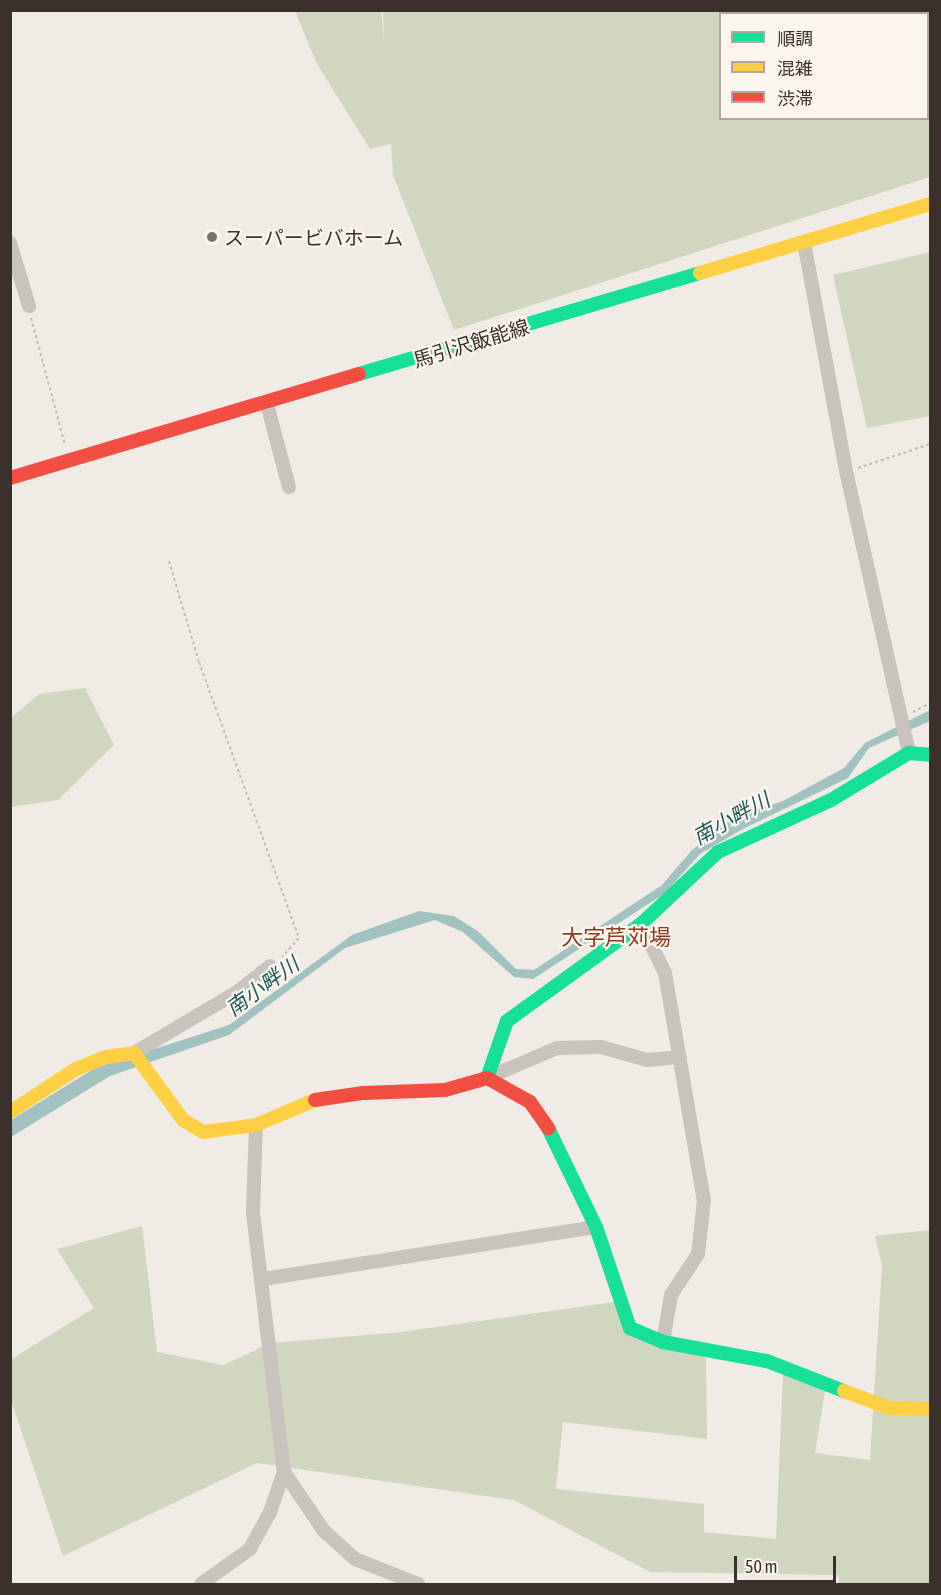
<!DOCTYPE html>
<html>
<head>
<meta charset="utf-8">
<style>
  body { margin:0 }
  #map { position:relative; width:941px; height:1595px; overflow:hidden; background:#f0ebe5; font-family:"Asap Condensed","Noto Sans JP",sans-serif }
  div>[style] { position:absolute }
  [style*='--x'] { left:calc(var(--x)*1px); top:calc(var(--y)*1px); width:calc(var(--w)*1px); rotate:calc(var(--a)*1deg) }
  .green>* { inset:0; background:#d1d6bf }
  .water>* { inset:0; background:#a1c2c1 }
  .path>* { height:2px; margin-top:-1px; transform-origin:0; background:repeating-linear-gradient(90deg,#c2bbb6 0 3px,transparent 0 6px) }
  .street>* { height:14px; margin:-7px; padding:0 7px; transform-origin:7px; border-radius:7px; background:#c9c3be }
  .fast>* { height:14px; margin:-7px; padding:0 7px; transform-origin:7px; border-radius:7px; background:#16e098 }
  .slow>* { height:14px; margin:-7px; padding:0 7px; transform-origin:7px; border-radius:7px; background:#ffcf43 }
  .jam>* { height:14px; margin:-7px; padding:0 7px; transform-origin:7px; border-radius:7px; background:#f24e42 }
  .dots>* { width:16px; height:16px; translate:-50% -50%; box-sizing:border-box; border:3px solid #fbf5ee; border-radius:50% }
  span { translate:-50% -50%; white-space:nowrap; text-align:center; line-height:1.15; -webkit-text-stroke:4.5px #fbf5ee; paint-order:stroke }
  .poi-label { font-size:20px; color:#3b302b }
  .left { translate:0 -50%; text-align:left }
  .street-label { font-size:20px; color:#3b302b }
  .water-label { font-size:21px; color:#1f5a5e; font-style:italic }
  .quarter-label { font-size:22px; color:#8c3b22 }
  .frame { position:absolute; inset:0; border:12px solid #3b302b; pointer-events:none }
  .legend { position:absolute; left:719px; top:12px; width:210px; height:108px; box-sizing:border-box; background:#fbf5ee; border:2px solid #aea6a0; margin:0; padding:8px 10px; list-style:none; font-size:18px; color:#3b302b }
  .legend li { display:flex; align-items:center; gap:12px; height:30px }
  .legend b { width:30px; border:2px solid #aea6a0 }
  .scale { position:absolute; left:734px; top:1556px; width:102px; height:27px; box-sizing:border-box; border:3px solid #3b302b; border-top:0; padding-left:8px; font-size:18px; line-height:21px; white-space:nowrap; color:#3b302b; -webkit-text-stroke:4px #fbf5ee; paint-order:stroke }
</style>
</head>
<body>
<div id="map">
  <div class="green">
    <i style="clip-path:polygon(evenodd,295px 11px,381px 11px,384px 39px,383px 11px,930px 11px,930px 177px,454px 330px,393px 175px,391px 144px,370px 149px,317px 64px,295px 11px,720px 14px,928px 14px,928px 118px,720px 118px,720px 14px)"></i>
    <i style="clip-path:polygon(930px 252px,930px 416px,867px 428px,833px 275px)"></i>
    <i style="clip-path:polygon(85px 688px,114px 745px,58px 800px,11px 807px,11px 718px,39px 694px)"></i>
    <i style="clip-path:polygon(142px 1226px,157px 1352px,223px 1365px,271px 1343px,401px 1332px,614px 1302px,627px 1332px,706px 1358px,707px 1439px,563px 1422px,556px 1489px,704px 1504px,704px 1532px,776px 1539px,783px 1373px,825px 1391px,815px 1453px,870px 1460px,882px 1265px,875px 1236px,930px 1230px,930px 1584px,839px 1584px,838px 1575px,650px 1572px,514px 1500px,257px 1463px,63px 1556px,11px 1400px,10px 1360px,94px 1308px,57px 1249px)"></i>
  </div>
  <div class="water">
    <i style="clip-path:polygon(930px 710px,930px 721px,869px 748px,848px 778px,741px 830px,700px 854px,665px 893px,533px 979px,514px 977px,463px 932px,435px 920px,345px 948px,229px 1035px,110px 1076px,11px 1137px,11px 1120px,95px 1068px,229px 1025px,352px 935px,419px 911px,454px 916px,479px 932px,516px 969px,534px 970px,662px 885px,692px 850px,733px 818px,783px 801px,844px 768px,865px 743px)"></i>
  </div>
  <div class="path">
    <i style="--x:31;--y:318;--w:131;--a:75"></i>
    <i style="--x:858;--y:468;--w:76;--a:-18.4"></i>
    <i style="--x:169;--y:561;--w:105;--a:73.5"></i>
    <i style="--x:199;--y:662;--w:294;--a:70.1"></i>
    <i style="--x:299;--y:938;--w:25;--a:132"></i>
    <i style="--x:913;--y:712;--w:19;--a:-28"></i>
  </div>
  <div class="street">
    <i style="--x:804;--y:242;--w:233;--a:79.6"></i>
    <i style="--x:846;--y:471;--w:289;--a:77.4"></i>
    <i style="--x:10;--y:243;--w:66;--a:73.2"></i>
    <i style="--x:267;--y:404;--w:86;--a:75.2"></i>
    <i style="--x:641;--y:924;--w:55;--a:63.9"></i>
    <i style="--x:665;--y:973;--w:230;--a:80.3"></i>
    <i style="--x:704;--y:1200;--w:54;--a:96.3"></i>
    <i style="--x:698;--y:1254;--w:49;--a:123.4"></i>
    <i style="--x:671;--y:1295;--w:48;--a:99.7"></i>
    <i style="--x:134;--y:1053;--w:120;--a:-30.6"></i>
    <i style="--x:237;--y:992;--w:42;--a:-38.2"></i>
    <i style="--x:487;--y:1078;--w:76;--a:-23.2"></i>
    <i style="--x:557;--y:1048;--w:44;--a:-1.3"></i>
    <i style="--x:601;--y:1047;--w:48;--a:15.8"></i>
    <i style="--x:647;--y:1060;--w:33;--a:-5"></i>
    <i style="--x:256;--y:1125;--w:88;--a:92"></i>
    <i style="--x:253;--y:1213;--w:261;--a:83.2"></i>
    <i style="--x:284;--y:1472;--w:71;--a:55.9"></i>
    <i style="--x:324;--y:1531;--w:42;--a:42.1"></i>
    <i style="--x:355;--y:1559;--w:68;--a:21.6"></i>
    <i style="--x:263;--y:1279;--w:337;--a:-8.9"></i>
    <i style="--x:201;--y:1584;--w:60;--a:-35.5"></i>
    <i style="--x:250;--y:1549;--w:42;--a:-61.6"></i>
    <i style="--x:270;--y:1512;--w:42;--a:-70.7"></i>
  </div>
  <div class="fast">
    <i style="--x:359;--y:374;--w:356;--a:-16.5"></i>
    <i style="--x:487;--y:1078;--w:60;--a:-70.7"></i>
    <i style="--x:507;--y:1021;--w:165;--a:-35.9"></i>
    <i style="--x:641;--y:924;--w:105;--a:-43.1"></i>
    <i style="--x:718;--y:852;--w:124;--a:-24.7"></i>
    <i style="--x:831;--y:800;--w:91;--a:-31.1"></i>
    <i style="--x:909;--y:753;--w:21;--a:5"></i>
    <i style="--x:548;--y:1128;--w:110;--a:64.1"></i>
    <i style="--x:596;--y:1227;--w:107;--a:71.4"></i>
    <i style="--x:630;--y:1328;--w:36;--a:23"></i>
    <i style="--x:663;--y:1342;--w:106;--a:10.4"></i>
    <i style="--x:767;--y:1361;--w:83;--a:21.3"></i>
  </div>
  <div class="slow">
    <i style="--x:700;--y:273;--w:240;--a:-16.7"></i>
    <i style="--x:10;--y:1112;--w:79;--a:-33.1"></i>
    <i style="--x:76;--y:1069;--w:32;--a:-22"></i>
    <i style="--x:106;--y:1057;--w:28;--a:-8"></i>
    <i style="--x:134;--y:1053;--w:83;--a:53.8"></i>
    <i style="--x:183;--y:1120;--w:23;--a:31"></i>
    <i style="--x:203;--y:1132;--w:53;--a:-7.5"></i>
    <i style="--x:256;--y:1125;--w:64;--a:-23"></i>
    <i style="--x:844;--y:1391;--w:48;--a:20.7"></i>
    <i style="--x:889;--y:1408;--w:41;--a:1.4"></i>
  </div>
  <div class="jam">
    <i style="--x:10;--y:478;--w:364;--a:-16.6"></i>
    <i style="--x:315;--y:1100;--w:49;--a:-8.3"></i>
    <i style="--x:363;--y:1093;--w:82;--a:-2.1"></i>
    <i style="--x:445;--y:1090;--w:44;--a:-15.9"></i>
    <i style="--x:487;--y:1078;--w:49;--a:29.2"></i>
    <i style="--x:530;--y:1102;--w:32;--a:55"></i>
  </div>
  <div class="dots">
    <i style="left:212px;top:237px;background:#7a716c"></i>
  </div>
  <div class="poi-label">
    <span class="left" style="left:224px;top:237px">スーパービバホーム</span>
  </div>
  <div class="street-label">
    <span style="left:471px;top:343px;rotate:-17deg">馬引沢飯能線</span>
  </div>
  <div class="water-label">
    <span style="left:731px;top:818px;rotate:-29deg">南小畔川</span>
    <span style="left:262px;top:986px;rotate:-36deg">南小畔川</span>
  </div>
  <div class="quarter-label">
    <span style="left:616px;top:938px">大字芦苅場</span>
  </div>
  <div class="frame"></div>
  <ul class="legend">
  <li><b style="height:8px;background:#16e098"></b>順調</li>
  <li><b style="height:8px;background:#ffcf43"></b>混雑</li>
  <li><b style="height:8px;background:#f24e42"></b>渋滞</li>
  </ul>
  <div class="scale">50 m</div>
</div>
</body>
</html>
